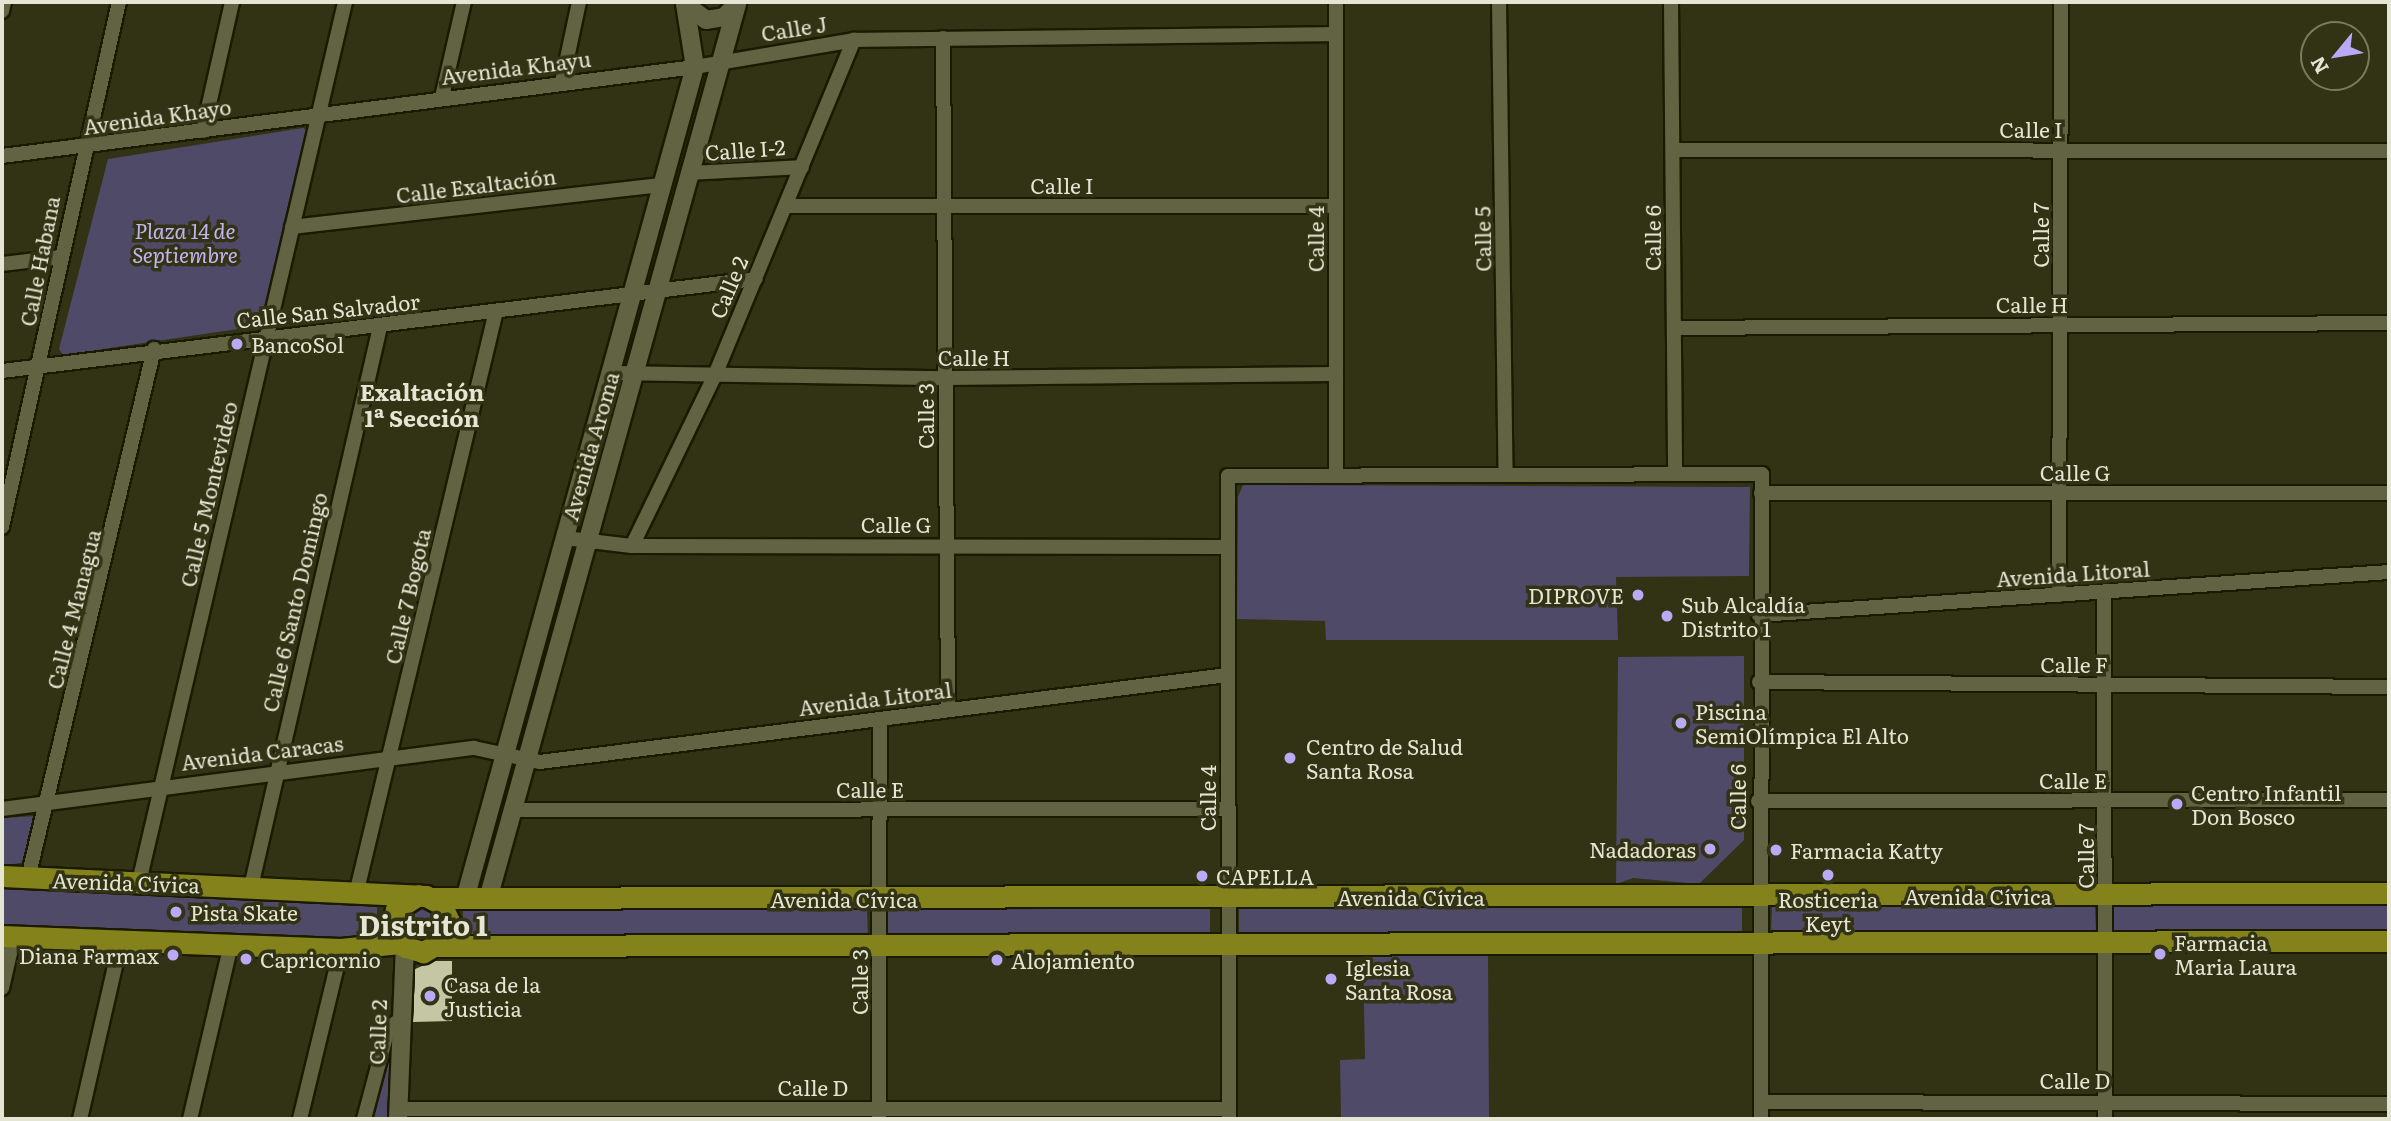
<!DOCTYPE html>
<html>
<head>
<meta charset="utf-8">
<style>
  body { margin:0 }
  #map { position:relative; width:2391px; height:1121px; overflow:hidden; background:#323214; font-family:Literata,serif }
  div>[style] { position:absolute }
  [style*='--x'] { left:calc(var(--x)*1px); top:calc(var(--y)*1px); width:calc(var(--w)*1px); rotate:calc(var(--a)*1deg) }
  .green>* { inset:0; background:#504a69 }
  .round { border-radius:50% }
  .building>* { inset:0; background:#c5c6a3 }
  .roads { filter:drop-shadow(2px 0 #1a1a00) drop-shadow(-2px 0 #1a1a00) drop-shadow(0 2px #1a1a00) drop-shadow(0 -2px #1a1a00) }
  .minor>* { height:14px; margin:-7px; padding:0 7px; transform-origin:7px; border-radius:7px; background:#626343 }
  .tertiary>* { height:18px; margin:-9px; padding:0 9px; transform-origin:9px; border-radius:9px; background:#626343 }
  .primary>* { height:21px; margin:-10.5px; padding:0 10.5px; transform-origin:10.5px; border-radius:10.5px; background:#84831b }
  .dots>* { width:19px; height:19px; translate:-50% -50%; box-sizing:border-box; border:4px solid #323214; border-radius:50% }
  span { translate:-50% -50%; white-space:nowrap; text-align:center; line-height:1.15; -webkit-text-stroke:7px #323214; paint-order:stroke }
  .street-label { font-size:21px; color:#e5e5d4 }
  .park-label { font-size:21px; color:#c1b5f2; font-style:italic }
  .poi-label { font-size:21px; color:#e5e5d4 }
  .left { translate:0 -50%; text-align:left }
  .right { translate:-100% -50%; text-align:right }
  .neighbourhood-label { font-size:23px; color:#e5e5d4; font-weight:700 }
  .district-label { font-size:28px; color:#e5e5d4; font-weight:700 }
  .frame { position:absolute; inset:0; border:4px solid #e5e5d4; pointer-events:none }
  .north { position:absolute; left:2300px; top:21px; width:70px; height:70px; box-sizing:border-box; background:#323214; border:2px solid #7a7a61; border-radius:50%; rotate:240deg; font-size:19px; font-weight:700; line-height:28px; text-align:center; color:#e5e5d4 }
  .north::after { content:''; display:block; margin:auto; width:24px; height:32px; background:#baaaf6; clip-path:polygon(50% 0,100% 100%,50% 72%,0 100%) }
</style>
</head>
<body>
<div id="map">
  <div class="green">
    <i style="clip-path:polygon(303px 128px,310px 132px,264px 325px,63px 355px,59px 349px,108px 159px)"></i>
    <i style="clip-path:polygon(1243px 485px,1750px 487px,1749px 576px,1616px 577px,1618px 640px,1326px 640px,1325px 621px,1237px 619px,1238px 497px)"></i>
    <i style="clip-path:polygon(1744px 656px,1744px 840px,1699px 884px,1633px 878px,1616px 884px,1618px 657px)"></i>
    <i style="clip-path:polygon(36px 816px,26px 862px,2px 866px,2px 818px)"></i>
    <i style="clip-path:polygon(2px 883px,377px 900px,377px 935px,370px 941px,2px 929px)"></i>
    <i style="clip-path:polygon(2112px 904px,2389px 905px,2389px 933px,2113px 933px)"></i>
    <i style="clip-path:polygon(1772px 905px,2095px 905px,2096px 934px,1771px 934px)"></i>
    <i class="round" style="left:403px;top:905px;width:36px;height:36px"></i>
    <i style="clip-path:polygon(1742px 906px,1742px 936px,1239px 936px,1239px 907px)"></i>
    <i style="clip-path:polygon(463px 908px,867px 910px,868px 939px,463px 939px)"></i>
    <i style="clip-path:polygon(1210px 908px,1210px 937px,887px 939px,886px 910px)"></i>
    <i style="clip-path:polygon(1363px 952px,1488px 954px,1489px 1119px,1341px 1119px,1340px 1060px,1365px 1059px)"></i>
    <i style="clip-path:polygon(392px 1030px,391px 1119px,370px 1119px)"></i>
  </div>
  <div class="building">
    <i style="clip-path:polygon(434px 961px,452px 961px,452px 1021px,413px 1022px,415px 969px)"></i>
  </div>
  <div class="roads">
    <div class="minor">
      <i style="--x:1336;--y:2;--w:474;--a:90"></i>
      <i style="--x:1499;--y:2;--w:473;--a:89.2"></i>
      <i style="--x:1671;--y:2;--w:472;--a:89.5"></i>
      <i style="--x:2;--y:11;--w:9;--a:-77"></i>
      <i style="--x:943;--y:38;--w:672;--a:89.57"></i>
      <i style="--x:562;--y:82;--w:82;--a:-78"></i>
      <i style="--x:442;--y:97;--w:98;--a:-77"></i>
      <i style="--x:203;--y:131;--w:132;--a:-77.3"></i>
      <i style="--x:1673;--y:150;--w:716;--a:0.08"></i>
      <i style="--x:2;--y:156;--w:699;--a:-7.32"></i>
      <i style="--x:695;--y:67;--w:161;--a:-9.6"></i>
      <i style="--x:854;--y:40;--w:482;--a:-0.7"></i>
      <i style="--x:689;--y:173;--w:113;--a:-3"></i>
      <i style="--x:788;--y:206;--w:548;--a:0"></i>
      <i style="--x:292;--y:227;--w:373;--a:-6.5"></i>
      <i style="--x:2;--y:264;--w:59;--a:-6.8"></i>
      <i style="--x:1674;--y:328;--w:715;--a:-0.4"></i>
      <i style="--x:2;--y:371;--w:759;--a:-6.97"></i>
      <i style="--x:612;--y:373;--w:333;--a:0.9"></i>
      <i style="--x:945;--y:378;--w:391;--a:-0.6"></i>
      <i style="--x:1761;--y:493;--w:628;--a:0"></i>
      <i style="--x:2;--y:527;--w:538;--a:-77.44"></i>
      <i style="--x:565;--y:538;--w:67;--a:6.8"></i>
      <i style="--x:632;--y:546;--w:596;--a:0.1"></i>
      <i style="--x:632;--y:546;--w:190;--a:-64.1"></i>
      <i style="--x:715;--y:375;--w:363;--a:-67.5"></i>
      <i style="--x:2104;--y:592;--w:527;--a:89.89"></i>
      <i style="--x:2059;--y:595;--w:593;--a:-89.81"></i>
      <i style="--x:1759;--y:615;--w:631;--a:-3.9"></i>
      <i style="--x:1759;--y:682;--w:630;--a:0.45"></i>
      <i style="--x:1758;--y:801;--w:631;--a:-0.09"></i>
      <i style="--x:2;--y:809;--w:476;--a:-7.4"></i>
      <i style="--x:474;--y:748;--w:67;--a:12"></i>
      <i style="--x:540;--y:762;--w:693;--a:-7.21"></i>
      <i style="--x:513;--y:810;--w:715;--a:-0.08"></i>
      <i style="--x:28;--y:878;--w:544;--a:-76.6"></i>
      <i style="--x:139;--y:882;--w:904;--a:-76.82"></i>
      <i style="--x:251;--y:887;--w:575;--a:-77.03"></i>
      <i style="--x:357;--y:890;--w:595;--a:-76.5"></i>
      <i style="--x:2;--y:988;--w:53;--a:-77"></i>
      <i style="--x:1761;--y:1102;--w:628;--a:0.18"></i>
      <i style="--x:398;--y:1109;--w:831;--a:0"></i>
      <i style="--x:80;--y:1119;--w:184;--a:-77.1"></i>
      <i style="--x:190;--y:1119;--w:180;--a:-76.8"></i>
      <i style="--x:300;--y:1119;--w:175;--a:-76.4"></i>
      <i style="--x:364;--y:1119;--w:93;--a:-75.1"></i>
      <i style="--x:388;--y:1029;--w:13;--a:-39"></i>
      <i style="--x:879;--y:1119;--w:400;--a:-89.9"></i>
      <i style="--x:1229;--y:1119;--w:643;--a:-90.09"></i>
      <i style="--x:1228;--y:476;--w:534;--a:-0.21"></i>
      <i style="--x:1762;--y:474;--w:645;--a:90.09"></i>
    </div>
    <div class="tertiary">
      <i style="--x:685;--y:4;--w:26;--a:37"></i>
      <i style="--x:706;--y:20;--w:18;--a:-9"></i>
      <i style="--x:724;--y:17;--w:17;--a:-45"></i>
      <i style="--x:465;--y:899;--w:863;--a:-74.55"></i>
      <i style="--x:695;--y:67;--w:64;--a:-99"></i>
      <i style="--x:488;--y:899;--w:929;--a:-74.45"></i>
      <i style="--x:398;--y:1119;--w:172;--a:-87.7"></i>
    </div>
    <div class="primary">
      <i style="--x:2;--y:876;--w:424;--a:2.7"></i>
      <i style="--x:426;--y:896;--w:17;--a:28"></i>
      <i style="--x:441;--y:904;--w:19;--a:65"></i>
      <i style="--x:449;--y:921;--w:18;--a:103"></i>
      <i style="--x:445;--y:939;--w:26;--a:149"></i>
      <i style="--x:423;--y:952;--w:19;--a:-164"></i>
      <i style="--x:405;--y:947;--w:23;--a:-121"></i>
      <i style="--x:393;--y:927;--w:18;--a:-81"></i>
      <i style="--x:396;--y:909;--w:26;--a:-32"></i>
      <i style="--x:433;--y:898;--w:1956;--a:-0.15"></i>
      <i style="--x:2;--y:936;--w:339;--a:2.2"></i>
      <i style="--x:341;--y:949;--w:59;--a:-5.8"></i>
      <i style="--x:438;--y:946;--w:1951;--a:-0.15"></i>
    </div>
  </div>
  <div class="dots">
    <i style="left:237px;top:344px;background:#baaaf6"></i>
    <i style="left:1638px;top:595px;background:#baaaf6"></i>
    <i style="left:1667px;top:616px;background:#baaaf6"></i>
    <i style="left:1681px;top:723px;background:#baaaf6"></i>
    <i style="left:1290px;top:758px;background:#baaaf6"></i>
    <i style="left:2177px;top:804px;background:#baaaf6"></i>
    <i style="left:1710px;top:849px;background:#baaaf6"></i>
    <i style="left:1776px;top:850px;background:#baaaf6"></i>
    <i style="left:1828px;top:875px;background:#baaaf6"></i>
    <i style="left:1202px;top:876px;background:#baaaf6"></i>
    <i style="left:176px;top:912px;background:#baaaf6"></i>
    <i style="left:2160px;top:954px;background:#baaaf6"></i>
    <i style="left:173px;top:955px;background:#baaaf6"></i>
    <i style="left:246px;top:959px;background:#baaaf6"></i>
    <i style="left:997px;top:960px;background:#baaaf6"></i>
    <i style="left:1331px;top:979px;background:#baaaf6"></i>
    <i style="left:430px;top:996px;background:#baaaf6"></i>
  </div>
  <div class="street-label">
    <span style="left:794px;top:28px;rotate:-9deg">Calle J</span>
    <span style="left:516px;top:67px;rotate:-7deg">Avenida Khayu</span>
    <span style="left:157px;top:116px;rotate:-8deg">Avenida Khayo</span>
    <span style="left:2031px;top:129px">Calle I</span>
    <span style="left:745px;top:149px;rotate:-4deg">Calle I-2</span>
    <span style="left:476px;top:185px;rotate:-7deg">Calle Exaltación</span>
    <span style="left:1062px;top:185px">Calle I</span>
    <span style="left:2040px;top:235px;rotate:-90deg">Calle 7</span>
    <span style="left:1652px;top:238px;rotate:-90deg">Calle 6</span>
    <span style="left:1315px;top:239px;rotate:-90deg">Calle 4</span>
    <span style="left:1482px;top:239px;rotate:-91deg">Calle 5</span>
    <span style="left:39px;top:261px;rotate:-79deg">Calle Habana</span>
    <span style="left:728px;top:287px;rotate:-67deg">Calle 2</span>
    <span style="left:2032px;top:304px">Calle H</span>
    <span style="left:328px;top:310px;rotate:-6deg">Calle San Salvador</span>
    <span style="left:974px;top:357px">Calle H</span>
    <span style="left:925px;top:416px;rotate:-90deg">Calle 3</span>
    <span style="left:590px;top:446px;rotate:-74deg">Avenida Aroma</span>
    <span style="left:2075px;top:472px">Calle G</span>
    <span style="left:208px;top:494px;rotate:-77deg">Calle 5 Montevideo</span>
    <span style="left:896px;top:524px">Calle G</span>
    <span style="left:2073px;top:573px;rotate:-4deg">Avenida Litoral</span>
    <span style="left:407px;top:596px;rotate:-77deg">Calle 7 Bogota</span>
    <span style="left:294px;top:602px;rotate:-77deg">Calle 6 Santo Domingo</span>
    <span style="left:73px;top:609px;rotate:-76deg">Calle 4 Managua</span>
    <span style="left:2074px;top:664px">Calle F</span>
    <span style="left:875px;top:698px;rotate:-7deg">Avenida Litoral</span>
    <span style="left:262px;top:752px;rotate:-7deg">Avenida Caracas</span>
    <span style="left:2073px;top:780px">Calle E</span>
    <span style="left:870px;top:789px">Calle E</span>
    <span style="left:1737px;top:797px;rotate:-90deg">Calle 6</span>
    <span style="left:1207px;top:798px;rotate:-90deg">Calle 4</span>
    <span style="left:2085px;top:856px;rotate:-90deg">Calle 7</span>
    <span style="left:126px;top:882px;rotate:2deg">Avenida Cívica</span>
    <span style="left:1978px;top:896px">Avenida Cívica</span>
    <span style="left:1411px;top:897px">Avenida Cívica</span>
    <span style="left:844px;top:899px">Avenida Cívica</span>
    <span style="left:859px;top:982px;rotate:-90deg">Calle 3</span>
    <span style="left:377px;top:1032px;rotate:-88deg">Calle 2</span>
    <span style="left:2075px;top:1080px">Calle D</span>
    <span style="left:813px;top:1087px">Calle D</span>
  </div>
  <div class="park-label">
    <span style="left:185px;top:242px">Plaza 14 de<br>Septiembre</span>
  </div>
  <div class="poi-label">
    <span class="left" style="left:251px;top:344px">BancoSol</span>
    <span class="right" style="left:1624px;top:595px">DIPROVE</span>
    <span class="left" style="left:1681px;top:616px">Sub Alcaldía<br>Distrito 1</span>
    <span class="left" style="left:1695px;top:723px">Piscina<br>SemiOlímpica El Alto</span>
    <span class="left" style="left:1306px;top:758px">Centro de Salud<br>Santa Rosa</span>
    <span class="left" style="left:2191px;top:804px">Centro Infantil<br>Don Bosco</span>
    <span class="right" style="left:1696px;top:849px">Nadadoras</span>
    <span class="left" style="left:1790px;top:850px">Farmacia Katty</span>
    <span class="left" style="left:1216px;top:876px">CAPELLA</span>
    <span style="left:1828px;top:911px">Rosticeria<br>Keyt</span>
    <span class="left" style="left:190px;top:912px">Pista Skate</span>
    <span class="left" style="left:2174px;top:954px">Farmacia<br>Maria Laura</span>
    <span class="right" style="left:159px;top:955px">Diana Farmax</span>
    <span class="left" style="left:260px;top:959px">Capricornio</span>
    <span class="left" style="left:1011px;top:960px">Alojamiento</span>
    <span class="left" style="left:1345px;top:979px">Iglesia<br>Santa Rosa</span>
    <span class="left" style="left:444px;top:996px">Casa de la<br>Justicia</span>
  </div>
  <div class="neighbourhood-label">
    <span style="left:422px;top:404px">Exaltación<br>1ª Sección</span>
  </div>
  <div class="district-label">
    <span style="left:423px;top:924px">Distrito 1</span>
  </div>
  <div class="frame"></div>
  <div class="north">N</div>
</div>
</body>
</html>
